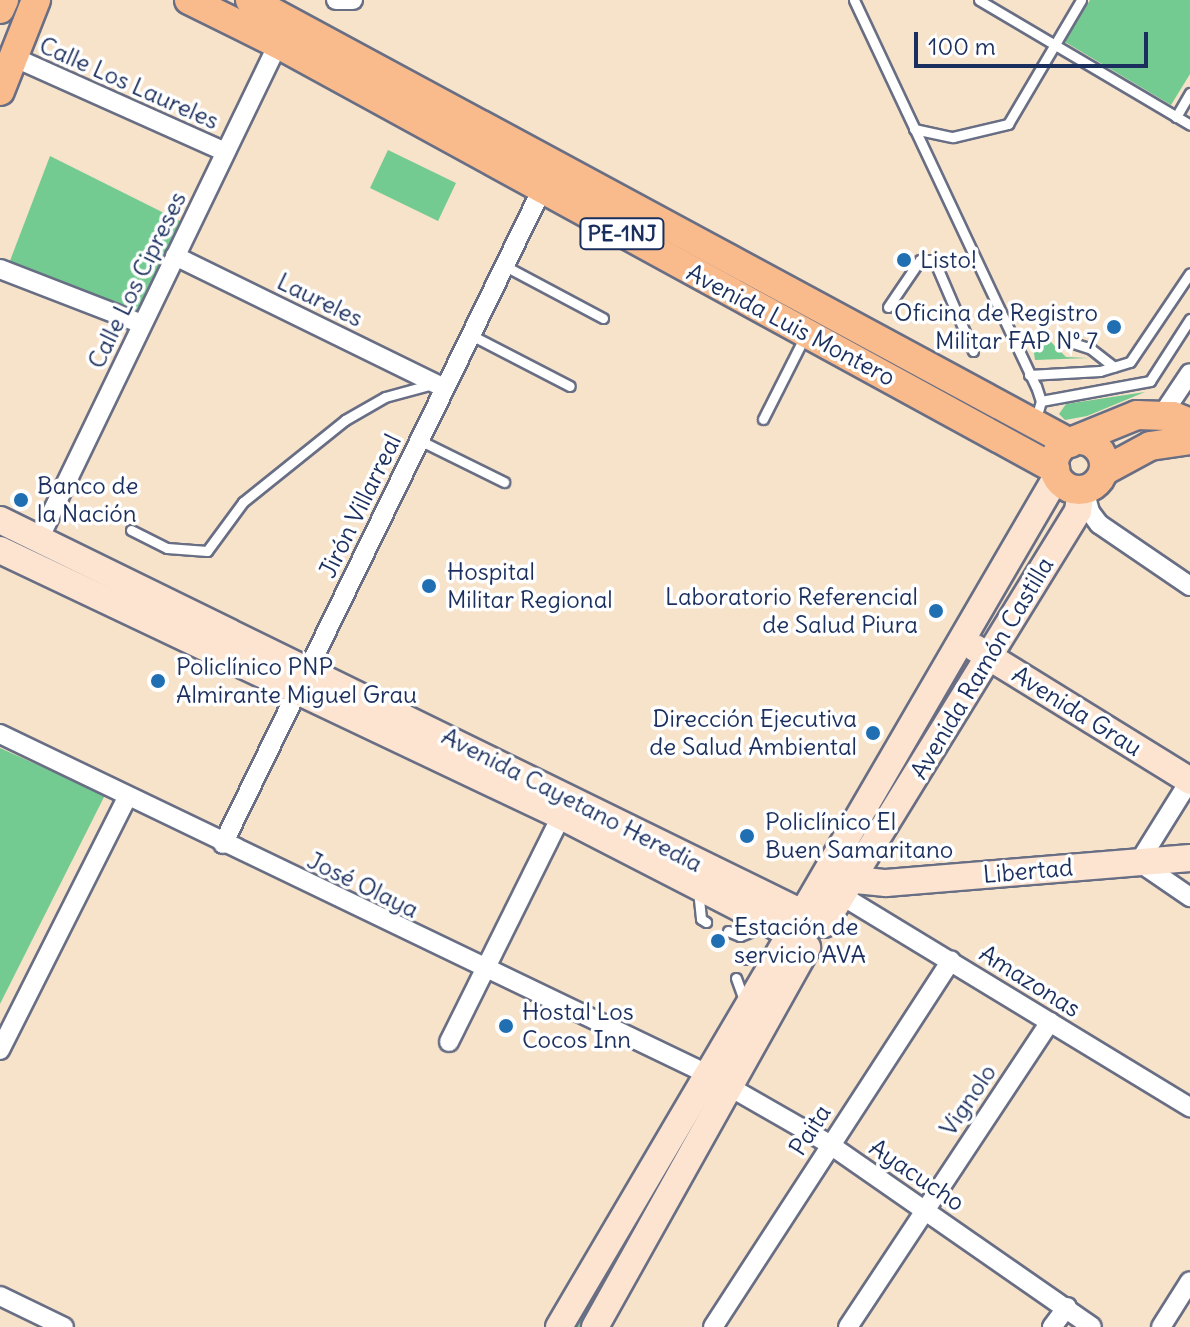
<!DOCTYPE html>
<html>
<head>
<meta charset="utf-8">
<style>
  body { margin:0 }
  #map { position:relative; width:1190px; height:1327px; overflow:hidden; background:#f7e2ca; font-family:Delius,sans-serif }
  div>[style] { position:absolute }
  [style*='--x'] { left:calc(var(--x)*1px); top:calc(var(--y)*1px); width:calc(var(--w)*1px); rotate:calc(var(--a)*1deg) }
  .green>* { inset:0; background:#74cb91 }
  .roads { filter:drop-shadow(2px 0 #686e84) drop-shadow(-2px 0 #686e84) drop-shadow(0 2px #686e84) drop-shadow(0 -2px #686e84) }
  .lane>* { height:9px; margin:-4.5px; padding:0 4.5px; transform-origin:4.5px; border-radius:4.5px; background:#fff }
  .street>* { height:18px; margin:-9px; padding:0 9px; transform-origin:9px; border-radius:9px; background:#fff }
  .secondary>* { height:26px; margin:-13px; padding:0 13px; transform-origin:13px; border-radius:13px; background:#fde4d1 }
  .primary>* { height:28px; margin:-14px; padding:0 14px; transform-origin:14px; border-radius:14px; background:#fabb8c }
  .primary>.ring { margin:-14px; padding:0; box-sizing:content-box; background:none; border:28px solid #fabb8c; border-radius:50% }
  .dots>* { width:22px; height:22px; translate:-50% -50%; box-sizing:border-box; border:4px solid #fff; border-radius:50% }
  span { translate:-50% -50%; white-space:nowrap; text-align:center; line-height:1.15; -webkit-text-stroke:7px #fff; paint-order:stroke }
  .shield-label span { padding:2px 6px; background:#fff; border:2px solid; border-radius:6px; -webkit-text-stroke-width:0 }
  .shield-label { font-size:22px; color:#1b2f5e; font-weight:700 }
  .street-label { font-size:24px; color:#1b2f5e }
  .poi-label { font-size:24px; color:#1b2f5e }
  .left { translate:0 -50%; text-align:left }
  .right { translate:-100% -50%; text-align:right }
  .scale { position:absolute; left:914px; top:32px; width:234px; height:36px; box-sizing:border-box; border:4px solid #1b2f5e; border-top:0; padding-left:10px; font-size:24px; line-height:28px; white-space:nowrap; color:#1b2f5e; -webkit-text-stroke:6px #fff; paint-order:stroke }
</style>
</head>
<body>
<div id="map">
  <div class="green">
    <i style="clip-path:polygon(1090px 0,1190px 0,1190px 74px,1171px 105px,1065px 42px)"></i>
    <i style="clip-path:polygon(388px 150px,456px 183px,438px 221px,370px 188px)"></i>
    <i style="clip-path:polygon(50px 156px,186px 224px,141px 317px,8px 266px)"></i>
    <i style="clip-path:polygon(1050px 341px,1066px 357px,1089px 358px,1035px 360px,1033px 346px)"></i>
    <i style="clip-path:polygon(1145px 392px,1087px 416px,1065px 420px,1059px 414px,1066px 404px)"></i>
    <i style="clip-path:polygon(0 748px,105px 795px,0 1004px)"></i>
    <i style="clip-path:polygon(702px 1097px,708px 1101px,583px 1327px,574px 1327px)"></i>
  </div>
  <div class="roads">
    <div class="lane">
      <i style="--x:854;--y:0;--w:427;--a:64.8"></i>
      <i style="--x:1036;--y:386;--w:16;--a:72"></i>
      <i style="--x:1041;--y:401;--w:22;--a:106"></i>
      <i style="--x:979;--y:0;--w:245;--a:30.6"></i>
      <i style="--x:1176;--y:117;--w:28;--a:-60"></i>
      <i style="--x:914;--y:129;--w:40;--a:12"></i>
      <i style="--x:953;--y:137;--w:57;--a:-13.3"></i>
      <i style="--x:1008;--y:124;--w:144;--a:-59.5"></i>
      <i style="--x:505;--y:266;--w:111;--a:28"></i>
      <i style="--x:888;--y:307;--w:57;--a:-55.8"></i>
      <i style="--x:920;--y:260;--w:14;--a:0"></i>
      <i style="--x:934;--y:260;--w:99;--a:66.8"></i>
      <i style="--x:471;--y:335;--w:111;--a:27.3"></i>
      <i style="--x:1067;--y:341;--w:25;--a:18"></i>
      <i style="--x:1091;--y:349;--w:29;--a:38"></i>
      <i style="--x:1029;--y:375;--w:71;--a:-3.2"></i>
      <i style="--x:1100;--y:371;--w:31;--a:-17"></i>
      <i style="--x:1130;--y:362;--w:107;--a:-56"></i>
      <i style="--x:1041;--y:401;--w:111;--a:-10.4"></i>
      <i style="--x:1150;--y:381;--w:74;--a:-57.2"></i>
      <i style="--x:763;--y:419;--w:93;--a:-63.2"></i>
      <i style="--x:419;--y:440;--w:95;--a:26.3"></i>
      <i style="--x:131;--y:530;--w:40;--a:26.6"></i>
      <i style="--x:167;--y:548;--w:40;--a:4.3"></i>
      <i style="--x:207;--y:551;--w:61;--a:-53.7"></i>
      <i style="--x:243;--y:502;--w:131;--a:-38.8"></i>
      <i style="--x:345;--y:420;--w:46;--a:-29.9"></i>
      <i style="--x:385;--y:397;--w:50;--a:-15.2"></i>
      <i style="--x:698;--y:890;--w:29;--a:84"></i>
      <i style="--x:701;--y:919;--w:6;--a:31"></i>
      <i style="--x:728;--y:931;--w:13;--a:23"></i>
      <i style="--x:740;--y:936;--w:27;--a:-22"></i>
      <i style="--x:746;--y:959;--w:29;--a:-8"></i>
      <i style="--x:736;--y:978;--w:27;--a:70"></i>
    </div>
    <div class="street">
      <i style="--x:336;--y:0;--w:17;--a:0"></i>
      <i style="--x:13;--y:57;--w:232;--a:24.1"></i>
      <i style="--x:175;--y:256;--w:300;--a:26.1"></i>
      <i style="--x:0;--y:269;--w:152;--a:21.2"></i>
      <i style="--x:1162;--y:415;--w:50;--a:-56.3"></i>
      <i style="--x:1085;--y:493;--w:20;--a:75"></i>
      <i style="--x:1090;--y:512;--w:15;--a:53"></i>
      <i style="--x:1099;--y:524;--w:110;--a:34.3"></i>
      <i style="--x:40;--y:537;--w:547;--a:-64.23"></i>
      <i style="--x:0;--y:734;--w:785;--a:25.68"></i>
      <i style="--x:707;--y:1074;--w:141;--a:29.8"></i>
      <i style="--x:829;--y:1144;--w:320;--a:34.8"></i>
      <i style="--x:1190;--y:780;--w:97;--a:121.9"></i>
      <i style="--x:1139;--y:862;--w:62;--a:34.5"></i>
      <i style="--x:223;--y:844;--w:726;--a:-64.03"></i>
      <i style="--x:844;--y:897;--w:405;--a:31.3"></i>
      <i style="--x:449;--y:1042;--w:252;--a:-63.6"></i>
      <i style="--x:0;--y:1050;--w:283;--a:-63.3"></i>
      <i style="--x:0;--y:1296;--w:71;--a:25.8"></i>
      <i style="--x:713;--y:1327;--w:437;--a:-57"></i>
      <i style="--x:848;--y:1327;--w:366;--a:-56.5"></i>
      <i style="--x:1052;--y:1327;--w:25;--a:-53"></i>
      <i style="--x:1161;--y:1327;--w:54;--a:-57.8"></i>
    </div>
    <div class="secondary">
      <i style="--x:0;--y:520;--w:889;--a:26.1"></i>
      <i style="--x:0;--y:550;--w:621;--a:25.37"></i>
      <i style="--x:561;--y:816;--w:254;--a:27.2"></i>
      <i style="--x:975;--y:648;--w:253;--a:31.7"></i>
      <i style="--x:856;--y:880;--w:30;--a:6"></i>
      <i style="--x:886;--y:883;--w:305;--a:-4.7"></i>
      <i style="--x:805;--y:909;--w:501;--a:-59.8"></i>
      <i style="--x:824;--y:924;--w:485;--a:-58.4"></i>
      <i style="--x:1078;--y:511;--w:21;--a:-82"></i>
      <i style="--x:559;--y:1327;--w:453;--a:-59.5"></i>
      <i style="--x:595;--y:1327;--w:435;--a:-60.8"></i>
    </div>
    <div class="primary">
      <i style="--x:189;--y:0;--w:99;--a:26.3"></i>
      <i style="--x:278;--y:44;--w:886;--a:28.68"></i>
      <i style="--x:250;--y:0;--w:932;--a:28.38"></i>
      <i style="--x:0;--y:9;--w:10;--a:-66"></i>
      <i style="--x:0;--y:91;--w:98;--a:-68.4"></i>
      <i class="ring" style="left:1054px;top:440px;width:22px;height:22px"></i>
      <i style="--x:1073;--y:441;--w:69;--a:-22.1"></i>
      <i style="--x:1137;--y:415;--w:36;--a:2"></i>
      <i style="--x:1173;--y:416;--w:18;--a:22"></i>
      <i style="--x:1104;--y:471;--w:52;--a:-28.5"></i>
      <i style="--x:1150;--y:446;--w:40;--a:-8.5"></i>
    </div>
  </div>
  <div class="dots">
    <i style="left:904px;top:260px;background:#1f6fb2"></i>
    <i style="left:1114px;top:327px;background:#1f6fb2"></i>
    <i style="left:21px;top:500px;background:#1f6fb2"></i>
    <i style="left:429px;top:586px;background:#1f6fb2"></i>
    <i style="left:936px;top:611px;background:#1f6fb2"></i>
    <i style="left:158px;top:681px;background:#1f6fb2"></i>
    <i style="left:873px;top:733px;background:#1f6fb2"></i>
    <i style="left:747px;top:836px;background:#1f6fb2"></i>
    <i style="left:718px;top:941px;background:#1f6fb2"></i>
    <i style="left:506px;top:1026px;background:#1f6fb2"></i>
  </div>
  <div class="shield-label">
    <span style="left:622px;top:234px">PE-1NJ</span>
  </div>
  <div class="street-label">
    <span style="left:129px;top:83px;rotate:24deg">Calle Los Laureles</span>
    <span style="left:137px;top:280px;rotate:-64deg">Calle Los Cipreses</span>
    <span style="left:320px;top:300px;rotate:26deg">Laureles</span>
    <span style="left:791px;top:325px;rotate:28deg">Avenida Luis Montero</span>
    <span style="left:360px;top:506px;rotate:-64deg">Jirón Villarreal</span>
    <span style="left:982px;top:668px;rotate:-59deg">Avenida Ramón Castilla</span>
    <span style="left:1077px;top:711px;rotate:32deg">Avenida Grau</span>
    <span style="left:572px;top:800px;rotate:27deg">Avenida Cayetano Heredia</span>
    <span style="left:1028px;top:871px;rotate:-5deg">Libertad</span>
    <span style="left:363px;top:885px;rotate:26deg">José Olaya</span>
    <span style="left:1030px;top:981px;rotate:32deg">Amazonas</span>
    <span style="left:968px;top:1100px;rotate:-56deg">Vignolo</span>
    <span style="left:810px;top:1130px;rotate:-57deg">Paita</span>
    <span style="left:917px;top:1175px;rotate:34deg">Ayacucho</span>
  </div>
  <div class="poi-label">
    <span class="left" style="left:920px;top:260px">Listo!</span>
    <span class="right" style="left:1098px;top:327px">Oficina de Registro<br>Militar FAP N° 7</span>
    <span class="left" style="left:37px;top:500px">Banco de<br>la Nación</span>
    <span class="left" style="left:447px;top:586px">Hospital<br>Militar Regional</span>
    <span class="right" style="left:918px;top:611px">Laboratorio Referencial<br>de Salud Piura</span>
    <span class="left" style="left:176px;top:681px">Policlínico PNP<br>Almirante Miguel Grau</span>
    <span class="right" style="left:857px;top:733px">Dirección Ejecutiva<br>de Salud Ambiental</span>
    <span class="left" style="left:765px;top:836px">Policlínico El<br>Buen Samaritano</span>
    <span class="left" style="left:734px;top:941px">Estación de<br>servicio AVA</span>
    <span class="left" style="left:522px;top:1026px">Hostal Los<br>Cocos Inn</span>
  </div>
  <div class="scale">100 m</div>
</div>
</body>
</html>
